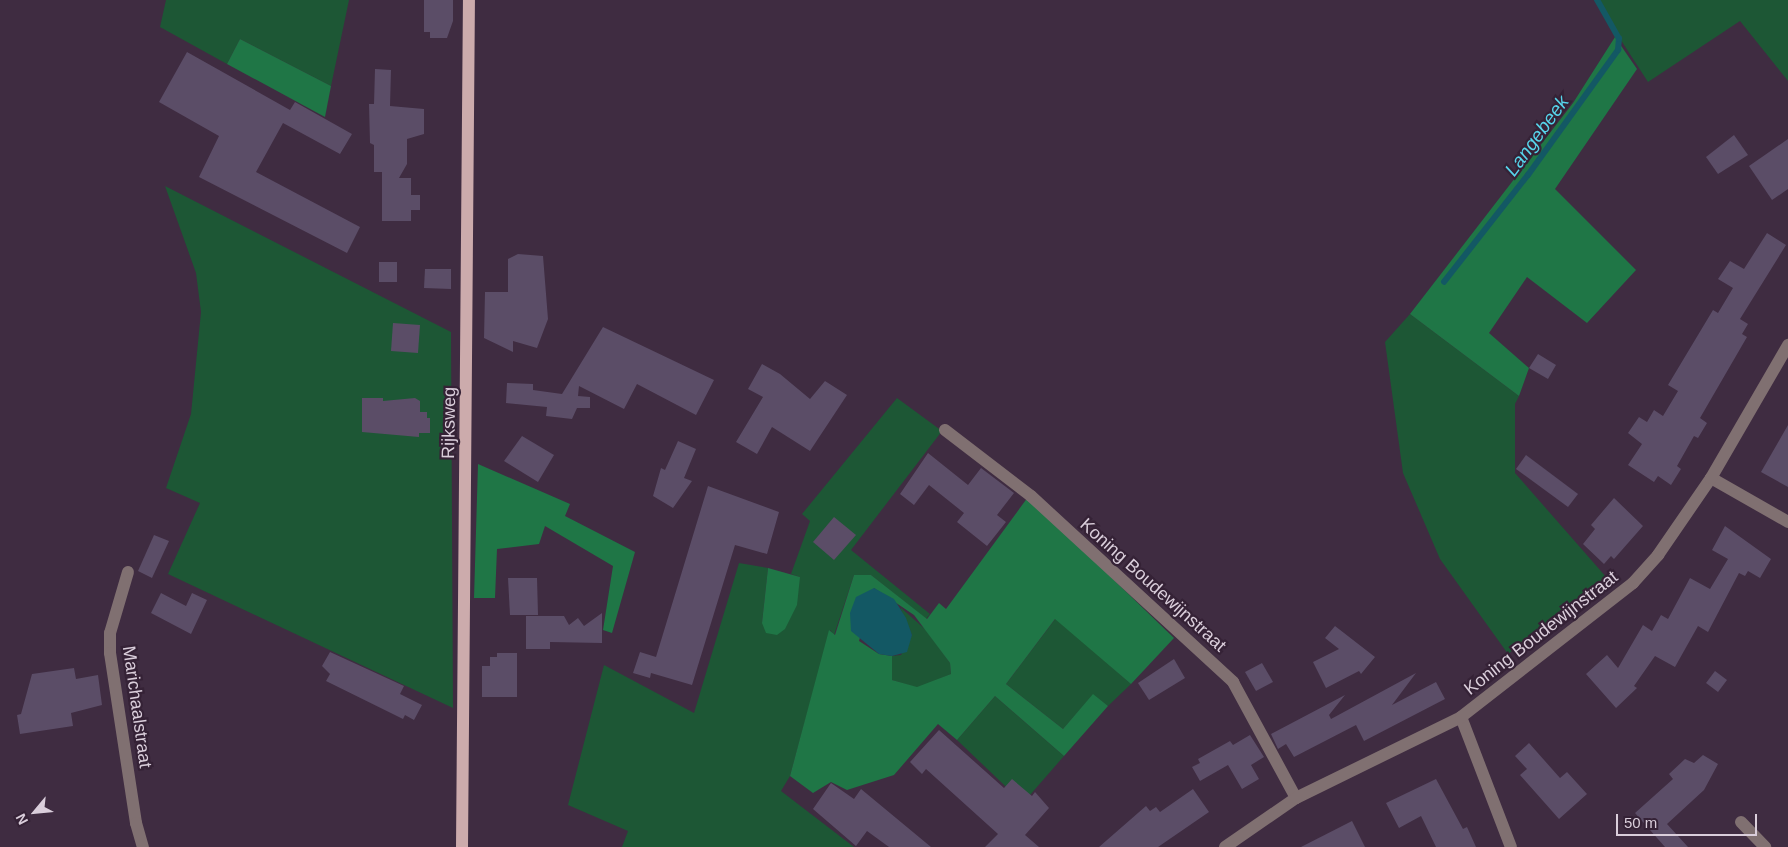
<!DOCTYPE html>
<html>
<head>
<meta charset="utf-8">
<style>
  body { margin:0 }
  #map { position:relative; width:1788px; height:847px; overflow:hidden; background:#3f2c41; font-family:Helvetica,sans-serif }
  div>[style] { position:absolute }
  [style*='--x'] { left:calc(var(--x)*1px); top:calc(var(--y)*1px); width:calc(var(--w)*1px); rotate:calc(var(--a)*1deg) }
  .green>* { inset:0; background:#1d5735 }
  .forest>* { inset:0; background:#1f7646 }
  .water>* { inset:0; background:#135864 }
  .stream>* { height:5.5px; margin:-2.75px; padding:0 2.75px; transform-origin:2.75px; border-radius:2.75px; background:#135864 }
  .building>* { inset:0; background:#5b4d67 }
  .minor>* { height:12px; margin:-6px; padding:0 6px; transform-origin:6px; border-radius:6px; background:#807071 }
  .major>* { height:12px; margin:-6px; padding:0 6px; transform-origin:6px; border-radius:6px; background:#ccabac }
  span { translate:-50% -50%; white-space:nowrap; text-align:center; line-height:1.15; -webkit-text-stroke:4.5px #352236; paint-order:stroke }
  .street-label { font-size:18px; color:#dacedb }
  .water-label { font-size:19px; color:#57d5eb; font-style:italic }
  .north { position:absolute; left:10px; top:787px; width:50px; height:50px; -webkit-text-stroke:4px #352236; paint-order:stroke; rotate:242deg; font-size:14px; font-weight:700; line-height:20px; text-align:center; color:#dacedb }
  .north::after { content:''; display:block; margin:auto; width:18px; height:22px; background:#dacedb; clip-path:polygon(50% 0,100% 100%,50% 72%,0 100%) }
  .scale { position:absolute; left:1616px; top:814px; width:141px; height:22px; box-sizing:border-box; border:2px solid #dacedb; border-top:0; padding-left:6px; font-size:15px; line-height:18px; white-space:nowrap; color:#dacedb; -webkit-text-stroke:4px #352236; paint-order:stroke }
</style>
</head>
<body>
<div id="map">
  <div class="green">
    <i style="clip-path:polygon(166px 0,349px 0,331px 86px,240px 39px,227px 64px,160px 27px)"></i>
    <i style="clip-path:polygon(1595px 0,1788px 0,1788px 81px,1740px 21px,1648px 82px)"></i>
    <i style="clip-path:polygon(165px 186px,451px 332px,453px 708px,168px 574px,200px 503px,166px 488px,191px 414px,201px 312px,196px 273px)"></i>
    <i style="clip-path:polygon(1410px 314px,1519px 396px,1515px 404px,1515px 473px,1607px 578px,1508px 654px,1440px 559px,1403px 473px,1385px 342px)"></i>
    <i style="clip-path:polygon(897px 398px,942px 431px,851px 550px,930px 614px,926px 619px,871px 575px,854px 575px,834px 635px,830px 630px,790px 776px,781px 791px,854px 847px,622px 847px,628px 831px,568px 805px,604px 665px,694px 713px,739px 563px,768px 568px,762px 623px,800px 577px,791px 574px,810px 521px,802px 514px)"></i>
    <i style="clip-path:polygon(900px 607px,926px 630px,950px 663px,951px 674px,918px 688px,892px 680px,892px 656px,901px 655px,912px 635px)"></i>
    <i style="clip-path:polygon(1056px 618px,1131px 684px,1108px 706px,1093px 695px,1063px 729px,1006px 684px)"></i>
    <i style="clip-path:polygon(995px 696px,1064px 756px,1023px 803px,957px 740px)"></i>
  </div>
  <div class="forest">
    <i style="clip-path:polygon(1615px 37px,1637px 69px,1555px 189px,1636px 270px,1587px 323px,1527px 277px,1489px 333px,1529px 368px,1519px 396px,1410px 314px,1573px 103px)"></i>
    <i style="clip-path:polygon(240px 39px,331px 86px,325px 117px,227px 64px)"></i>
    <i style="clip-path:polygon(478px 464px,570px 504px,565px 516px,635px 552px,612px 633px,603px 630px,613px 566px,545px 526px,539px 544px,497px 549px,495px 598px,474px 598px)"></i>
    <i style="clip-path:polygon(evenodd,1028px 497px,1174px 638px,1131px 684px,1055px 619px,1006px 684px,1063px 729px,1093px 694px,1108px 706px,1064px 756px,995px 696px,957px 740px,938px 724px,894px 775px,847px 790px,831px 782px,813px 793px,790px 776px,829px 630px,835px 635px,854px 575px,871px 575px,927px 619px,939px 603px,946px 609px,1028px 497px,874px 588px,914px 615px,950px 663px,951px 674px,917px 687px,892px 680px,892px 656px,879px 654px,859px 641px,874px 588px)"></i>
    <i style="clip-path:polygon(768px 568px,800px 577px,797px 605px,785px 629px,777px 635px,766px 633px,762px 623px)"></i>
  </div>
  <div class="water">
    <i style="clip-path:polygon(874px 588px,894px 599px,906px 618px,912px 635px,907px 652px,892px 656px,879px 654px,851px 631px,850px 613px,856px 597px)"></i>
  </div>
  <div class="stream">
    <i style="--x:1444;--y:282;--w:136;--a:-51.9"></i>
    <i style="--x:1528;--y:175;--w:154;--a:-54.2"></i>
    <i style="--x:1618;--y:50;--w:11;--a:-85"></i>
    <i style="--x:1619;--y:39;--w:45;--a:-119.4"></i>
  </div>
  <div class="building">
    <i style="clip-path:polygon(424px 0,453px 0,453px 21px,447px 38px,430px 38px,430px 32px,424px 32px)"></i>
    <i style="clip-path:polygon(187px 52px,290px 110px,295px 102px,352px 134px,340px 154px,283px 123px,256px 172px,360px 227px,347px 253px,199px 177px,219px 136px,159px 102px)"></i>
    <i style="clip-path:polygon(375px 69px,391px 70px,390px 106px,424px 109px,424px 134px,407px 139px,407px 164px,399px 178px,411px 178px,411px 195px,420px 195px,420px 210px,411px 210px,411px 221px,382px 221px,382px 172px,374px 172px,374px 145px,370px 143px,369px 104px,374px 104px)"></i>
    <i style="clip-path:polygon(1734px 135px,1748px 155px,1718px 174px,1706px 157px)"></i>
    <i style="clip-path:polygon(1788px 139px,1788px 189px,1772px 200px,1749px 166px)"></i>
    <i style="clip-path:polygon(1767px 233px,1786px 245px,1740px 319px,1748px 324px,1742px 334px,1747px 337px,1700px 418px,1707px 423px,1698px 438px,1694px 436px,1677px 466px,1681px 469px,1671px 485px,1658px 476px,1654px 482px,1628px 465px,1642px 444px,1628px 433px,1639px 417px,1647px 422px,1654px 410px,1663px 416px,1678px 391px,1668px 385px,1713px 310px,1718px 313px,1733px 288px,1718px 279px,1730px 261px,1744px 269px)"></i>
    <i style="clip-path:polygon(518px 254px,543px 256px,548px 319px,537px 348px,513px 341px,513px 352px,484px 338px,485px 292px,508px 292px,508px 259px)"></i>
    <i style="clip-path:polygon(379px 262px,397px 262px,397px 282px,379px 282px)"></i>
    <i style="clip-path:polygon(425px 269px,451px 269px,451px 289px,424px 288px)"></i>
    <i style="clip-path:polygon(393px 323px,420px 325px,418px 353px,391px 351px)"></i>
    <i style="clip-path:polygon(603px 327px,714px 380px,696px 415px,637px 384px,624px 409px,579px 386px,578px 396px,590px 397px,590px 408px,577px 408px,572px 419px,546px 416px,547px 407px,506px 403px,507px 383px,533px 384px,533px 390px,562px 394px)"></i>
    <i style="clip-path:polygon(1538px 354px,1556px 365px,1548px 379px,1529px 368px)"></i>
    <i style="clip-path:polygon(762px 364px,780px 374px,810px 399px,825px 381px,847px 395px,810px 451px,772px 427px,757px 454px,736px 442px,763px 397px,748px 389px)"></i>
    <i style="clip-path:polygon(362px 398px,383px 398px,383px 401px,415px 398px,420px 401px,420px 412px,427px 412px,427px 418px,430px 418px,430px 433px,419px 433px,419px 437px,362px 432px)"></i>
    <i style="clip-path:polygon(1788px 425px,1788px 487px,1761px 472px)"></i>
    <i style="clip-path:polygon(522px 436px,554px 455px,538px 482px,504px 461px)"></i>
    <i style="clip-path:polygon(678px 441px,696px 449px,684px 478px,692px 481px,673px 508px,653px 496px,661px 468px,665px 470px)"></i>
    <i style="clip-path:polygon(928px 453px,968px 485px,981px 468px,1014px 493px,997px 515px,1006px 522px,987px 546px,957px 522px,964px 513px,929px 485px,914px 505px,900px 494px)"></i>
    <i style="clip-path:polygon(1526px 455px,1578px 494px,1568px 507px,1516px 469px)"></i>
    <i style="clip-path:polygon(708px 486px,779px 512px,767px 554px,735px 545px,692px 685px,651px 673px,650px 678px,633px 673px,640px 652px,656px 657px)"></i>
    <i style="clip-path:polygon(1614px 498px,1643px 526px,1614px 559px,1611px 556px,1604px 564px,1583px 544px,1595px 529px,1591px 525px)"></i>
    <i style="clip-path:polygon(834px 517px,856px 535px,834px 560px,813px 542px)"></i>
    <i style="clip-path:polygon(1725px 526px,1771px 559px,1760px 578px,1748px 571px,1745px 576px,1739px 573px,1708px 632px,1698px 626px,1675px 667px,1655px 656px,1634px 686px,1637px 688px,1616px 708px,1586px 674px,1607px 655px,1618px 668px,1643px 625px,1652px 631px,1661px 615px,1668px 619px,1690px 578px,1710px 589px,1728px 559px,1712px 550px)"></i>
    <i style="clip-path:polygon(154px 535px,169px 541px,152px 578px,138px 571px)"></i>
    <i style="clip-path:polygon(508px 578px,537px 578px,538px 615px,510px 615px)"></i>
    <i style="clip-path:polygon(161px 593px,186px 606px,192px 593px,207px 600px,191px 634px,151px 613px)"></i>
    <i style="clip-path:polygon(602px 613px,602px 643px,550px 642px,550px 649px,526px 649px,526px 616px,564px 616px,569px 625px,578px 618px,584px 626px)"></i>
    <i style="clip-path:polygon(1335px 626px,1375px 657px,1361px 674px,1359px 671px,1326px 688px,1313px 662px,1339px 649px,1325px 638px)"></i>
    <i style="clip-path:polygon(330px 652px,404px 686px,400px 694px,422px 705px,414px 720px,405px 715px,403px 719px,326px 681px,330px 674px,322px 666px)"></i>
    <i style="clip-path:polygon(497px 653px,517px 653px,517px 697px,482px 697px,482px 666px,490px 666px,490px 657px,497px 657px)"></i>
    <i style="clip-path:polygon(1174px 659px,1185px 678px,1149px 700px,1138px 683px)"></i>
    <i style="clip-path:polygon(1262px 663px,1273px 682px,1256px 691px,1245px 672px)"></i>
    <i style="clip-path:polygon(74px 668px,76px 679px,98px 675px,102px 705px,71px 713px,73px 726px,20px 734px,17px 715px,21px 714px,32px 674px)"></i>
    <i style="clip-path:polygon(1715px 671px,1727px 680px,1718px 692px,1706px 683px)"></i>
    <i style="clip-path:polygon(1416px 673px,1392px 705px,1436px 682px,1445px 699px,1364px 741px,1356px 725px,1294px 757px,1286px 744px,1278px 749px,1271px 734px,1345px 695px,1329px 715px,1331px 719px)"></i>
    <i style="clip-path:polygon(939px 730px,1004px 788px,1012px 779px,1032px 796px,1035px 792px,1049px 808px,1025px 835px,1039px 847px,985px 847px,998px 834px,926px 769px,922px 774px,910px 762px)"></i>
    <i style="clip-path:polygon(1250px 735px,1264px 757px,1251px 765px,1259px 779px,1242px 789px,1228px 765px,1200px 781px,1192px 767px,1200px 763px,1198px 759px,1230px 741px,1233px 745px)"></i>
    <i style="clip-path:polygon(1529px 743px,1560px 778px,1567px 772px,1587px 794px,1559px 819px,1520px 775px,1527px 769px,1515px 756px)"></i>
    <i style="clip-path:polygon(1703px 755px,1718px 764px,1704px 790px,1667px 824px,1688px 847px,1665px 847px,1635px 813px,1673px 779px,1669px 774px,1685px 759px,1694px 763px)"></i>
    <i style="clip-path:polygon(1436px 779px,1463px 829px,1467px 827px,1476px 847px,1436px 847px,1421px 816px,1399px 828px,1386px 803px)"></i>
    <i style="clip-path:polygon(831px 783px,854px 799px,861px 789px,931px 847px,889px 847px,867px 831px,856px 846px,813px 809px)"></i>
    <i style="clip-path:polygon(1193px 789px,1209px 812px,1158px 847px,1099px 847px,1146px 806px,1150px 811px,1156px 807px,1160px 812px)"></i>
    <i style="clip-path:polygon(1352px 821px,1365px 847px,1301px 847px)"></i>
  </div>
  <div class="minor">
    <i style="--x:945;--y:430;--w:108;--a:37.5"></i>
    <i style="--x:1031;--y:496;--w:275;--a:42.6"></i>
    <i style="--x:1233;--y:682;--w:132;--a:61.5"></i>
    <i style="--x:1711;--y:478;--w:89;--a:29.7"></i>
    <i style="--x:128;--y:572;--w:64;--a:106.4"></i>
    <i style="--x:110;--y:633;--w:20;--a:90"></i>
    <i style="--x:110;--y:653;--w:172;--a:81.3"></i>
    <i style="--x:136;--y:823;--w:25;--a:74"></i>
    <i style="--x:1461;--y:717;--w:139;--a:69"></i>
    <i style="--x:1741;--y:822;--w:35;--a:46"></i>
    <i style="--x:1225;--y:847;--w:86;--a:-34.6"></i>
    <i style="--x:1296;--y:798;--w:184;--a:-26.1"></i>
    <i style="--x:1461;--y:717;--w:218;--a:-37.9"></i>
    <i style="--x:1633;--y:583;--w:38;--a:-48"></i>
    <i style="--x:1658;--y:555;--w:93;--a:-55.5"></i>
    <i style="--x:1711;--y:478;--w:154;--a:-59.9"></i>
  </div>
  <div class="major">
    <i style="--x:462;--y:847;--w:847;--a:-89.53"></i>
  </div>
  <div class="street-label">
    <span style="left:449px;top:423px;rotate:-89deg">Rijksweg</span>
    <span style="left:1153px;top:585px;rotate:42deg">Koning Boudewijnstraat</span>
    <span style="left:1541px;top:633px;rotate:-38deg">Koning Boudewijnstraat</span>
    <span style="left:137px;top:707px;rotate:82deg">Marichaalstraat</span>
  </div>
  <div class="water-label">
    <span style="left:1537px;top:136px;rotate:-54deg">Langebeek</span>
  </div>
  <div class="north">N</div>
  <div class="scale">50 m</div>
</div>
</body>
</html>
